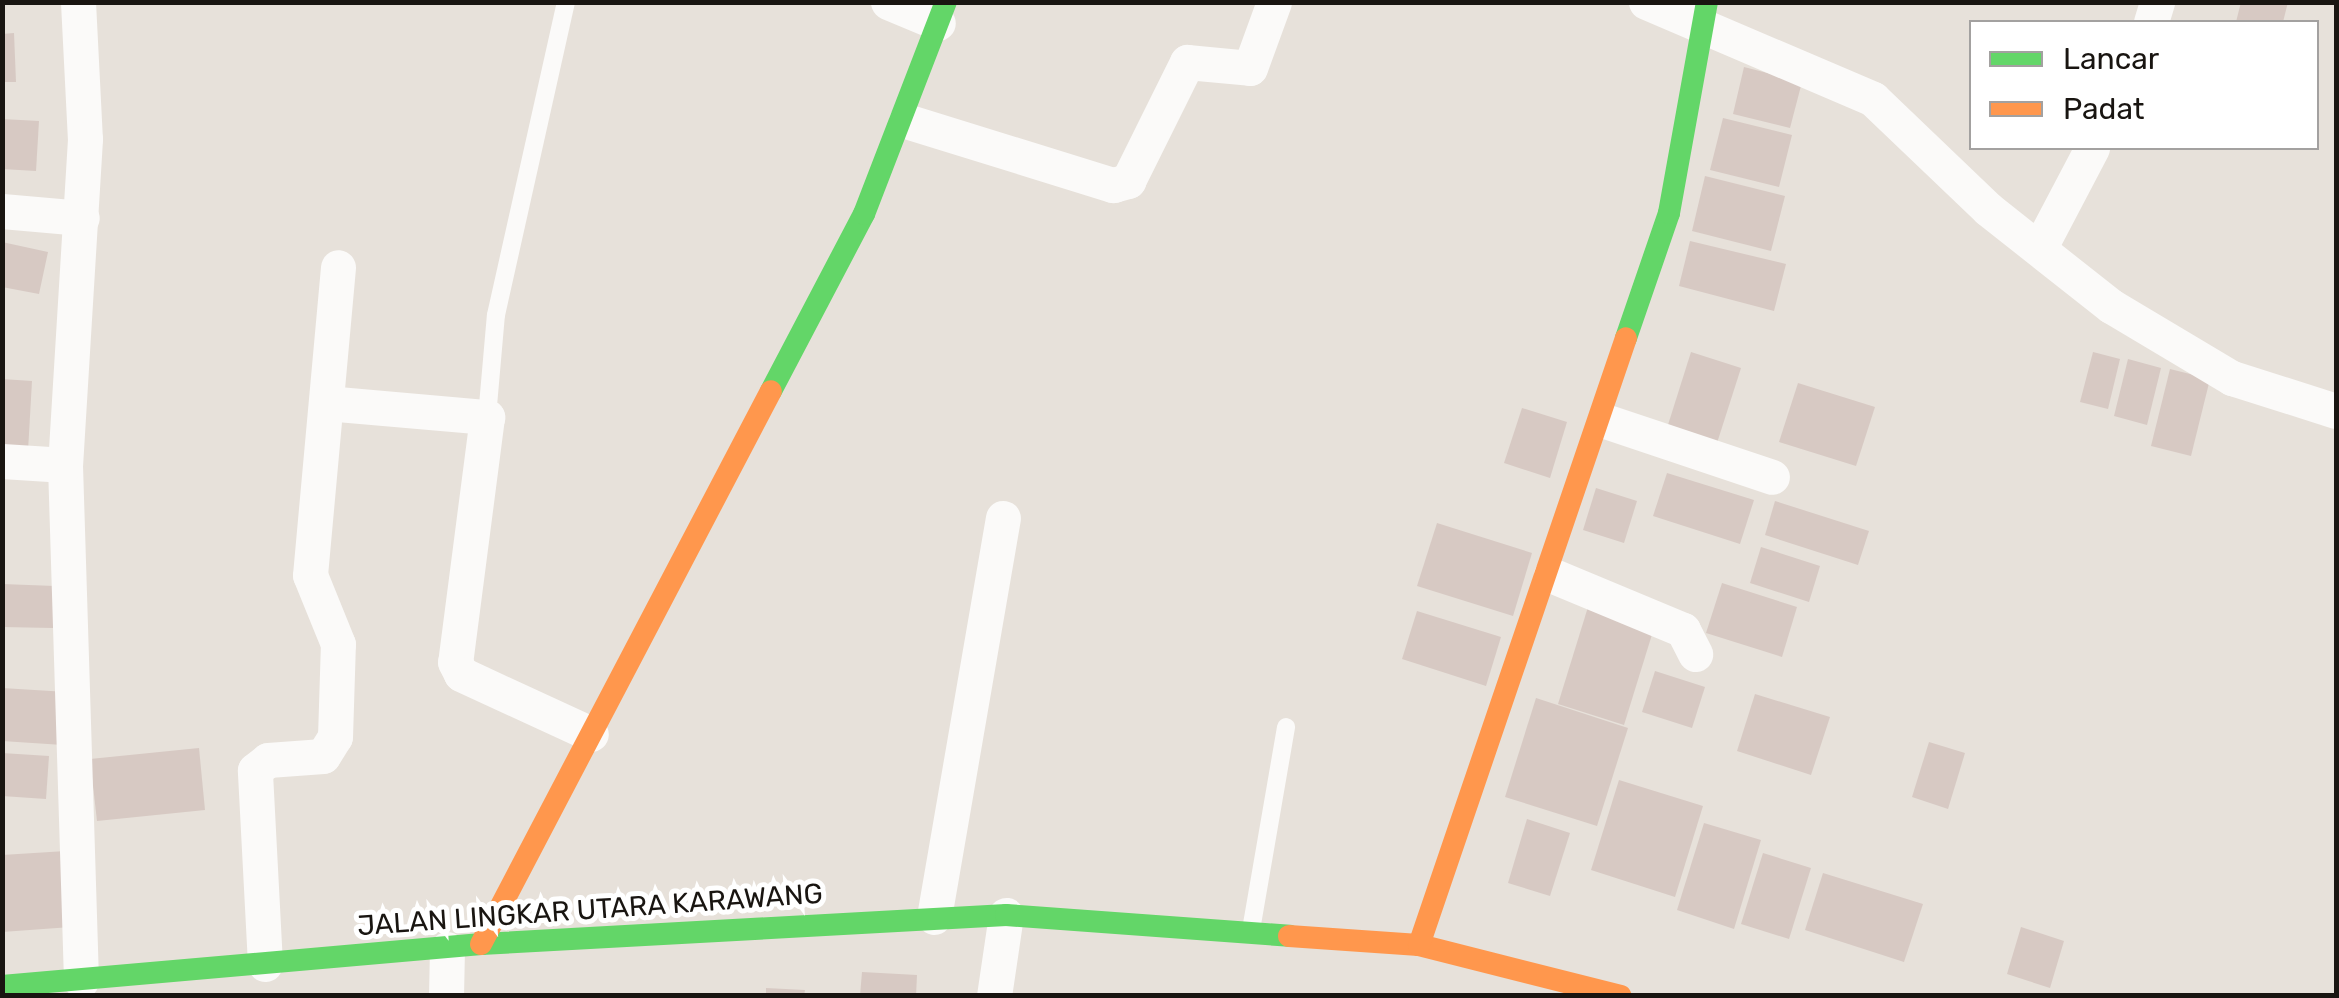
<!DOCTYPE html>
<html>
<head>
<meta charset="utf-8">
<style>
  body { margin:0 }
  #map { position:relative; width:2339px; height:998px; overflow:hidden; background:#e7e1da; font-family:Rubik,sans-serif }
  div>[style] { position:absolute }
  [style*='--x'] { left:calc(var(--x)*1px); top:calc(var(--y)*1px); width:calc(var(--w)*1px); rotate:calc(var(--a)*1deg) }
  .building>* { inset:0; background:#d7c9c3 }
  .lane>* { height:18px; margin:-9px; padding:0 9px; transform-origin:9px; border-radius:9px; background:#fbfaf9 }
  .street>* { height:35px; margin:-17.5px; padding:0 17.5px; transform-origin:17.5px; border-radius:17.5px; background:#fbfaf9 }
  .fast>* { height:22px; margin:-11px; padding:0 11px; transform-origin:11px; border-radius:11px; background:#63d668 }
  .slow>* { height:22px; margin:-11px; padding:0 11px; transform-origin:11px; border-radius:11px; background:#ff974d }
  span { translate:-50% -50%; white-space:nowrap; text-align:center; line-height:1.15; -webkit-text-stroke:10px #fff; paint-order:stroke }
  .street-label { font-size:28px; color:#191511 }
  .frame { position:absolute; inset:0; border:5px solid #191511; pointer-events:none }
  .legend { position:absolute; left:1969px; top:20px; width:350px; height:130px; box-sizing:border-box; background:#fff; border:2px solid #a3a1a0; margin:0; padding:12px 18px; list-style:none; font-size:30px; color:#191511 }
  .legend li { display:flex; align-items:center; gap:20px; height:50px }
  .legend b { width:50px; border:2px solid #a3a1a0 }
</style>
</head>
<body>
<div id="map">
  <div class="building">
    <i style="clip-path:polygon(2241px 2px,2288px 2px,2283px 22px,2236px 22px)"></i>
    <i style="clip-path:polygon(14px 33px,16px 82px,2px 82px,2px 34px)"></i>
    <i style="clip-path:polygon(1744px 67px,1802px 82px,1790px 128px,1733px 114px)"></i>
    <i style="clip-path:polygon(1723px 118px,1792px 135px,1779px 187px,1710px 170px)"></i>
    <i style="clip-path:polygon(2px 119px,39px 121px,36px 171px,2px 169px)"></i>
    <i style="clip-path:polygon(1705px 176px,1785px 196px,1771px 251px,1692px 231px)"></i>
    <i style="clip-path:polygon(1690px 241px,1786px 264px,1774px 311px,1679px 286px)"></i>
    <i style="clip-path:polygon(2px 242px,48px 252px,39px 294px,2px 287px)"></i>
    <i style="clip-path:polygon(1691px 352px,1741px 368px,1717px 443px,1667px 428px)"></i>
    <i style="clip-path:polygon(2093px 352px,2120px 359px,2108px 409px,2080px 402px)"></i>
    <i style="clip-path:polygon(2128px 359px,2161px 368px,2147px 425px,2114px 416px)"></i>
    <i style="clip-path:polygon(2170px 369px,2210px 379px,2191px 456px,2151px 446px)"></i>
    <i style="clip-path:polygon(2px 379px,32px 381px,28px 451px,2px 450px)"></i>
    <i style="clip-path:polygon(1798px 383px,1875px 407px,1856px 466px,1779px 442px)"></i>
    <i style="clip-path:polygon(1522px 408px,1567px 422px,1550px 478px,1504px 463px)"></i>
    <i style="clip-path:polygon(1667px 473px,1754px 500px,1740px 544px,1653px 516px)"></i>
    <i style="clip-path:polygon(1596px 488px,1637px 501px,1624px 543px,1583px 530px)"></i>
    <i style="clip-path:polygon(1775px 501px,1869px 531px,1858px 565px,1765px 535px)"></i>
    <i style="clip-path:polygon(1437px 523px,1532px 553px,1513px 616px,1417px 586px)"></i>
    <i style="clip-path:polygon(1761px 547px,1820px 566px,1809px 602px,1750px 583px)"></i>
    <i style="clip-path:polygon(1722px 583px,1797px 607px,1782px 657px,1706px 633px)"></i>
    <i style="clip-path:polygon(2px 584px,55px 586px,53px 628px,2px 627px)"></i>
    <i style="clip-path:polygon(1588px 607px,1654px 628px,1624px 725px,1558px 704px)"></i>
    <i style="clip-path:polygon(1417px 611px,1501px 637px,1486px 686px,1402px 659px)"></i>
    <i style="clip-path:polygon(1655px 671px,1705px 687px,1692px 728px,1642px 712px)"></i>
    <i style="clip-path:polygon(2px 688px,67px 692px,63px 745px,2px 741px)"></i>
    <i style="clip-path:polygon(1755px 694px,1830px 717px,1811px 775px,1737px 751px)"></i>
    <i style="clip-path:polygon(1536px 698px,1628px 728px,1597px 826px,1505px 797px)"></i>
    <i style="clip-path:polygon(1929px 742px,1965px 753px,1948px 809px,1912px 797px)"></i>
    <i style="clip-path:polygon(199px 748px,205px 810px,97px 821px,90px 759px)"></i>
    <i style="clip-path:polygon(2px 753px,49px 756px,46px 799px,2px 796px)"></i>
    <i style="clip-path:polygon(1619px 780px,1703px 806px,1675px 897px,1591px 870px)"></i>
    <i style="clip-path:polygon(1527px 819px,1570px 833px,1550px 896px,1508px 883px)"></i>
    <i style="clip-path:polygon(1704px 823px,1761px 840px,1734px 929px,1677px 910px)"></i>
    <i style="clip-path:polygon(66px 851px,71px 927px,2px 932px,2px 855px)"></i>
    <i style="clip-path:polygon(1763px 853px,1811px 868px,1789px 939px,1741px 924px)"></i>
    <i style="clip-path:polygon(1823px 873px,1923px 904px,1904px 962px,1805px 930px)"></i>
    <i style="clip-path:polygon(2021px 927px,2064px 941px,2050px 988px,2007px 974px)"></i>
    <i style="clip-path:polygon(862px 972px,917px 975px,916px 996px,860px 996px)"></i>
    <i style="clip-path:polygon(766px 988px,805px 990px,804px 996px,766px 996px)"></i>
  </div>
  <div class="lane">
    <i style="--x:487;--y:417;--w:102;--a:-85"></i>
    <i style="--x:496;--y:315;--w:321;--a:-77.4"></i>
    <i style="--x:1251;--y:930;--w:206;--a:-80.2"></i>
  </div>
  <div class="street">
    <i style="--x:78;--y:2;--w:137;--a:87.1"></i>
    <i style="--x:85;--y:139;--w:327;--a:93.5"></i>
    <i style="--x:65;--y:465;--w:516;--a:88.22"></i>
    <i style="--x:888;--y:2;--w:54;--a:22.8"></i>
    <i style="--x:1646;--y:2;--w:247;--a:23.1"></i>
    <i style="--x:1873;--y:99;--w:159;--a:43.7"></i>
    <i style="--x:1988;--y:209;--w:157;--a:38.3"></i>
    <i style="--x:2111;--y:306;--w:141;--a:30.8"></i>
    <i style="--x:2232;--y:378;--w:109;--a:17.6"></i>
    <i style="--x:2151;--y:22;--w:21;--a:-73"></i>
    <i style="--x:906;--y:121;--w:217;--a:17.2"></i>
    <i style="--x:1113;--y:185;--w:16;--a:-15"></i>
    <i style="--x:1128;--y:181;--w:133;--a:-63.6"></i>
    <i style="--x:1187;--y:62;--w:63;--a:5.4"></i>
    <i style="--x:1250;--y:68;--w:70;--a:-70"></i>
    <i style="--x:2;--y:211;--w:80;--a:5"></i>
    <i style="--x:2040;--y:247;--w:112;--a:-62.3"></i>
    <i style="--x:326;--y:403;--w:162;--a:5"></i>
    <i style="--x:487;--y:417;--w:247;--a:97.4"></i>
    <i style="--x:455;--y:662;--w:13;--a:63"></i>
    <i style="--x:461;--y:674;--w:143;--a:24.8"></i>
    <i style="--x:1605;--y:421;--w:176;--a:18.5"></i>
    <i style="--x:2;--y:461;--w:63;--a:3.6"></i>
    <i style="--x:1551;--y:575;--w:143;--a:22.6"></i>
    <i style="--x:1683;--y:630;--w:27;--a:63"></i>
    <i style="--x:934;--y:917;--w:405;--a:-80.2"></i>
    <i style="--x:265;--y:964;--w:194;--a:-93"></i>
    <i style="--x:255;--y:770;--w:16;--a:-38"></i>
    <i style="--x:268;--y:760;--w:55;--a:-4.2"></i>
    <i style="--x:323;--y:756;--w:22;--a:-58"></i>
    <i style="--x:335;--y:737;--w:93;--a:-88.2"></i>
    <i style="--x:338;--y:644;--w:74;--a:-112.1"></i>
    <i style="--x:310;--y:575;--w:309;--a:-84.8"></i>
    <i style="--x:446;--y:996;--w:47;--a:-88.8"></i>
    <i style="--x:994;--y:996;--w:82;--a:-81.6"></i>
  </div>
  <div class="fast">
    <i style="--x:1626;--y:338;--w:132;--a:-71"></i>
    <i style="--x:1669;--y:213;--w:214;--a:-79.8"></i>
    <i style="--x:771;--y:391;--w:200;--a:-62.3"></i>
    <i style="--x:864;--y:214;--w:227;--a:-68.9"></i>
    <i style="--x:2;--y:986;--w:481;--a:-5"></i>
    <i style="--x:481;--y:944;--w:526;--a:-3.16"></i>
    <i style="--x:1006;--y:915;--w:284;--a:4.2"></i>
  </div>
  <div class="slow">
    <i style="--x:1289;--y:936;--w:130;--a:4"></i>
    <i style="--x:1419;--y:945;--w:208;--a:14.2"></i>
    <i style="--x:481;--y:944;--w:624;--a:-62.33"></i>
    <i style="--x:1419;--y:945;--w:641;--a:-71.17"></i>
  </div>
  <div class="street-label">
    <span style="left:590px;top:910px;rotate:-4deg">JALAN LINGKAR UTARA KARAWANG</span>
  </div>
  <div class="frame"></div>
  <ul class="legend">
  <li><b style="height:12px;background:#63d668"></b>Lancar</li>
  <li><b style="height:12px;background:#ff974d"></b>Padat</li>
  </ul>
</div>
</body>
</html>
